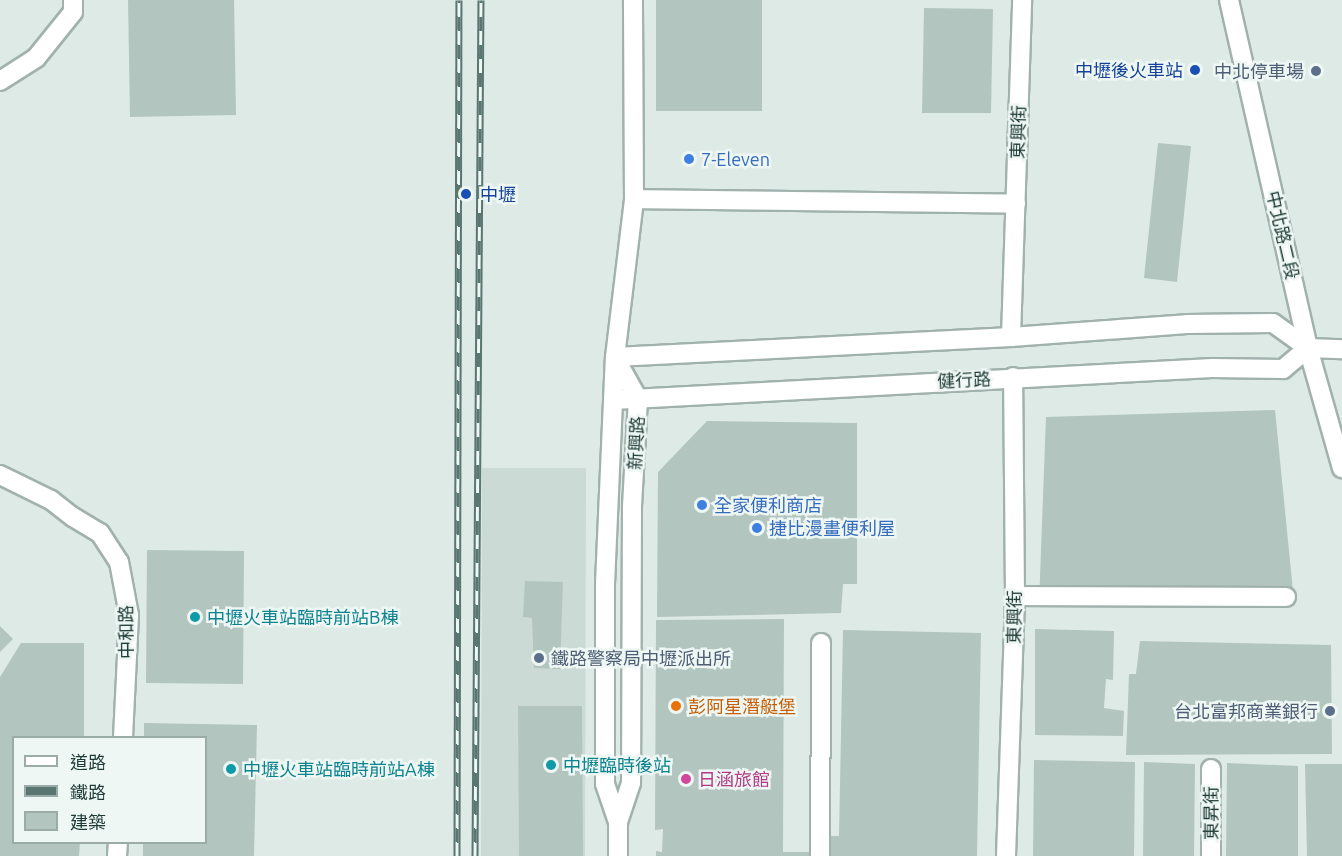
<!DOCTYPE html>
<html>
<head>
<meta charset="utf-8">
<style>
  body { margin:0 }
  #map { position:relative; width:1342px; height:856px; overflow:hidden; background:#deeae6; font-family:Ubuntu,"Noto Sans TC",sans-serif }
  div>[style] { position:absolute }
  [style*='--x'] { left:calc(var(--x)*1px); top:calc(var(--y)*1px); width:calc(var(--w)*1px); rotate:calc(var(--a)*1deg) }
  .built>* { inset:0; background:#ccdad5 }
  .building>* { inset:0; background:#b3c5bf }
  .roads { filter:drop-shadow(2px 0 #a1b2ae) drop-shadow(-2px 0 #a1b2ae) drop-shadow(0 2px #a1b2ae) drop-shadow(0 -2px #a1b2ae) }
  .lane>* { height:18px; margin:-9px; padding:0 9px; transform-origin:9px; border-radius:9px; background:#fff }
  .street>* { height:18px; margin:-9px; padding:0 9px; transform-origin:9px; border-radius:9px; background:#fff }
  .rail>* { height:7px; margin-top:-3.5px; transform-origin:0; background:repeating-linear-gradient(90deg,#eef7f3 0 14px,#597671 0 28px); box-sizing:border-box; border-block:2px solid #597671 }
  .dots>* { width:16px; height:16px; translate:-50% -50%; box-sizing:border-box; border:3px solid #eef7f3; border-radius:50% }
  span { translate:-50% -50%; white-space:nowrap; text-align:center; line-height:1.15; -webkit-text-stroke:5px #eef7f3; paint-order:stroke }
  .transit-label { font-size:18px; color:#164399 }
  .right { translate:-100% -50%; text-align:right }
  .left { translate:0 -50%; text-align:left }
  .service-label { font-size:18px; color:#4e5e75 }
  .street-label { font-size:18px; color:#1f3a36 }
  .shop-label { font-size:18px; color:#366cbe }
  .culture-label { font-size:18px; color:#0d838f }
  .food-label { font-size:18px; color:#c56008 }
  .hotel-label { font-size:18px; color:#b23c85 }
  .legend { position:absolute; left:12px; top:736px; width:195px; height:108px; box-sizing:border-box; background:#eef7f3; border:2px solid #9baba7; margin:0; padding:8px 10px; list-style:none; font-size:18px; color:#1f3a36 }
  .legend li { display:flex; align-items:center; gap:12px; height:30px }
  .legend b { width:30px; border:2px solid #9baba7 }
</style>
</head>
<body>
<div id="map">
  <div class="built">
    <i style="clip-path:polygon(482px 468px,586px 468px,585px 856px,481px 856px)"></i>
  </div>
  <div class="building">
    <i style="clip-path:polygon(128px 0,234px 0,236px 115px,130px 117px)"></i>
    <i style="clip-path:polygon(656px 0,762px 0,762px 111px,656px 111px)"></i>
    <i style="clip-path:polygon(924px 8px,993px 9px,991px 113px,922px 113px)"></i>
    <i style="clip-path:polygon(1158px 143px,1191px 146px,1177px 282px,1144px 278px)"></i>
    <i style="clip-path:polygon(1275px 410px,1294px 601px,1039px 604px,1046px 417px)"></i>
    <i style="clip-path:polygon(707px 421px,857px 423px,857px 584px,843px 584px,841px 613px,657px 617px,658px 472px)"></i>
    <i style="clip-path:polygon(147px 550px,244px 551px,243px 684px,146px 683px)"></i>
    <i style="clip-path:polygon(525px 581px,563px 582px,560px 669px,534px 668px,532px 618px,523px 617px)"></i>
    <i style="clip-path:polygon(784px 619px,783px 852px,814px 852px,814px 856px,656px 856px,656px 851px,662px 852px,663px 829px,655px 830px,656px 620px)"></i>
    <i style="clip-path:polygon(0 626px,13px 639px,0 652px)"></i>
    <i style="clip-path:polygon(1035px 629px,1114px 631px,1113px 680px,1106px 679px,1104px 708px,1124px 711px,1123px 736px,1035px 735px)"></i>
    <i style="clip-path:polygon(843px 630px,981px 633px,977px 856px,826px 856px,827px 836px,839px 836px)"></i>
    <i style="clip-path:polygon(1140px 641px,1331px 645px,1332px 754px,1126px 755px,1129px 674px,1136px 674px)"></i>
    <i style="clip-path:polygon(21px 643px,84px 643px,84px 738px,14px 738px,14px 842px,80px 842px,79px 856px,0 856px,0 677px)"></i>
    <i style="clip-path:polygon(518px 706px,582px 706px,583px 856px,519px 856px)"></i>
    <i style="clip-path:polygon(144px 723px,257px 725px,254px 856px,143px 856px,143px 842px,206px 842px,206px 738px,144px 738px)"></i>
    <i style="clip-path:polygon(1034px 760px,1135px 762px,1134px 856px,1033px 856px)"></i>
    <i style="clip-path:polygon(1144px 762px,1195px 764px,1194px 856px,1143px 856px)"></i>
    <i style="clip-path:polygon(1227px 763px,1298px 766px,1298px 856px,1226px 856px)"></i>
    <i style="clip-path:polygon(1305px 764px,1342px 764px,1342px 856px,1307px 856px)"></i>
  </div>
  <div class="roads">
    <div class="lane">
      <i style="--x:73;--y:12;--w:12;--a:-90"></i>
      <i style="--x:634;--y:199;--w:382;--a:0.7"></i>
      <i style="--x:1011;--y:337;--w:337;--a:-88.1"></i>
      <i style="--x:0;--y:475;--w:57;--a:26.1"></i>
      <i style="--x:51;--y:500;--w:28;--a:38"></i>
      <i style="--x:73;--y:517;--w:31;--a:31"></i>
      <i style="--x:100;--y:533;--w:35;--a:57"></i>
      <i style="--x:119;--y:562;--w:54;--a:79.3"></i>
      <i style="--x:129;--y:615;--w:123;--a:92.8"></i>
      <i style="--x:1015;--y:596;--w:271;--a:0.2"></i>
      <i style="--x:117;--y:856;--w:14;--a:-86"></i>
      <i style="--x:820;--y:856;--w:213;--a:-89.7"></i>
      <i style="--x:1006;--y:856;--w:260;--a:-88"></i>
      <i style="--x:1015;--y:596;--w:219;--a:-90.5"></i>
      <i style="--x:1211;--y:856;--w:87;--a:-90"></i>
    </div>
    <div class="street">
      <i style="--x:1229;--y:0;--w:357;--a:77.2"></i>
      <i style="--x:1308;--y:348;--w:125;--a:74.2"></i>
      <i style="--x:0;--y:81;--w:43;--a:-32.6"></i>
      <i style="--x:36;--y:58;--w:59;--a:-51.2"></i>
      <i style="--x:615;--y:357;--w:397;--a:-2.9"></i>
      <i style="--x:1011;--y:337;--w:176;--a:-4.2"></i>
      <i style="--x:1187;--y:324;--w:86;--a:-0.7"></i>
      <i style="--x:1273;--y:323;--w:43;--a:35.5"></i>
      <i style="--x:1308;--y:348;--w:34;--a:2"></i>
      <i style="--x:615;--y:358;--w:47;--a:60.7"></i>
      <i style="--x:638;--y:399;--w:109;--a:93.2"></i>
      <i style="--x:632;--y:508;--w:275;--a:90.2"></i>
      <i style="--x:631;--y:783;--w:41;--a:108.4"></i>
      <i style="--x:618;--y:822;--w:34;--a:90"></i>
      <i style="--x:613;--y:400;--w:600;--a:-3.06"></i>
      <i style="--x:1212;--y:368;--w:71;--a:0.8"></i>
      <i style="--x:1283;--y:369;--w:33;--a:-40"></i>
      <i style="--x:618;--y:822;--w:40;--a:-108.9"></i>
      <i style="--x:605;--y:784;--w:200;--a:-90"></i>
      <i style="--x:605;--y:584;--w:227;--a:-87.5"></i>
      <i style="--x:615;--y:357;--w:159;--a:-83.1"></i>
      <i style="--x:634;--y:199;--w:199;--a:-90.3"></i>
    </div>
  </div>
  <div class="rail">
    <i style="--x:457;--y:856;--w:856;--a:-89.87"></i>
    <i style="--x:475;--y:856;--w:856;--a:-89.6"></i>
  </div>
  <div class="dots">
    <i style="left:1195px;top:70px;background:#1a4fb4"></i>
    <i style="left:1316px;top:71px;background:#5c6f8a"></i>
    <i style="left:689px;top:159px;background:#3f7fe0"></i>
    <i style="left:466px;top:194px;background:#1a4fb4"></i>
    <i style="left:702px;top:505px;background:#3f7fe0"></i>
    <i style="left:757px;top:528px;background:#3f7fe0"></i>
    <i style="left:195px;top:617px;background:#0f9aa8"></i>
    <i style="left:539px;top:658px;background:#5c6f8a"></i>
    <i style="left:676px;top:706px;background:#e8710a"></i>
    <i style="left:1330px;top:711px;background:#5c6f8a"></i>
    <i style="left:551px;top:765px;background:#0f9aa8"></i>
    <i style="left:231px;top:769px;background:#0f9aa8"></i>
    <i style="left:686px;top:779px;background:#d1479c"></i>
  </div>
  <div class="transit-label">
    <span class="right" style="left:1183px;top:70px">中壢後火車站</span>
    <span class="left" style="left:480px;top:194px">中壢</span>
  </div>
  <div class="service-label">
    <span class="right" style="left:1304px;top:71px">中北停車場</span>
    <span class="left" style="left:551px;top:658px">鐵路警察局中壢派出所</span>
    <span class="right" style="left:1318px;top:711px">台北富邦商業銀行</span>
  </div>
  <div class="street-label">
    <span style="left:1018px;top:132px;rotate:-88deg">東興街</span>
    <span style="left:1283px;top:235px;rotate:77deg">中北路二段</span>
    <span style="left:964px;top:380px;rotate:-3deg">健行路</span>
    <span style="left:636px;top:443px;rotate:-87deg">新興路</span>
    <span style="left:1014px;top:617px;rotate:-89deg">東興街</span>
    <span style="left:126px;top:632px;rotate:-91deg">中和路</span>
    <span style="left:1211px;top:813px;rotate:-90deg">東昇街</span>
  </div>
  <div class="shop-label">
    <span class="left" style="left:701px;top:159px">7-Eleven</span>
    <span class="left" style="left:714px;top:505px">全家便利商店</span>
    <span class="left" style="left:769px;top:528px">捷比漫畫便利屋</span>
  </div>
  <div class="culture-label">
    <span class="left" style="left:207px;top:617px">中壢火車站臨時前站B棟</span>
    <span class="left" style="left:563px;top:765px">中壢臨時後站</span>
    <span class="left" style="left:243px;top:769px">中壢火車站臨時前站A棟</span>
  </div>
  <div class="food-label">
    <span class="left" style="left:688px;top:706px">彭阿星潛艇堡</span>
  </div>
  <div class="hotel-label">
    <span class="left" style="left:698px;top:779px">日涵旅館</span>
  </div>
  <ul class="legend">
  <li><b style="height:8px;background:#fff"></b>道路</li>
  <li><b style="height:8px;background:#597671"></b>鐵路</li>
  <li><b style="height:16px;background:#b3c5bf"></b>建築</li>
  </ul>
</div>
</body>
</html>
